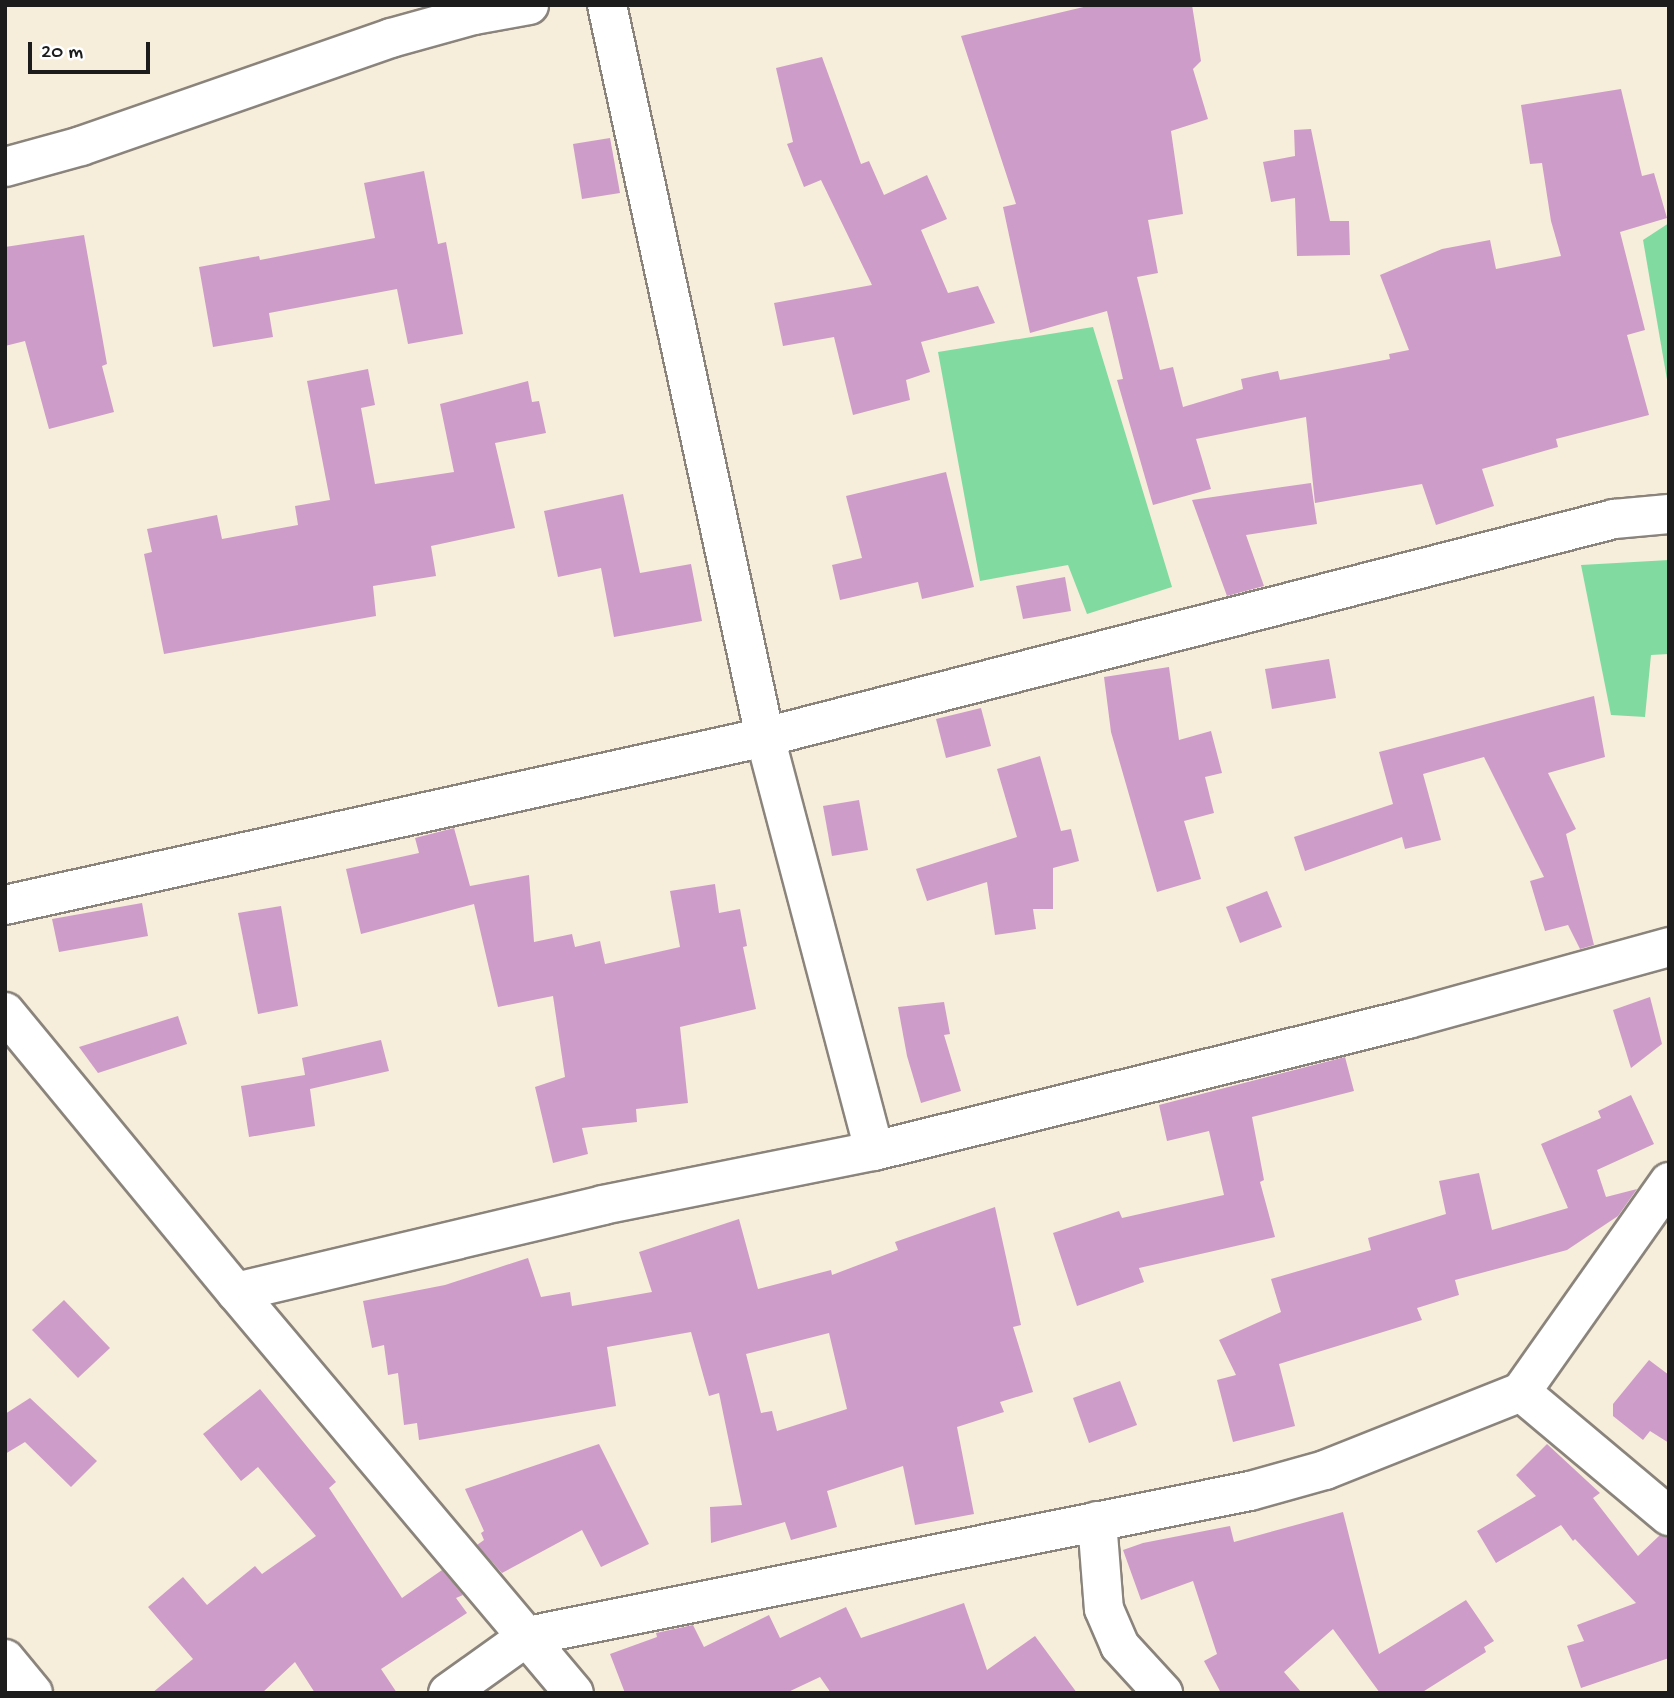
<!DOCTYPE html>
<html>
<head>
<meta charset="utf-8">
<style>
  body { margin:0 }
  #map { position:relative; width:1674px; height:1698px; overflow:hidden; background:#f7eddb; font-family:"Gochi Hand",sans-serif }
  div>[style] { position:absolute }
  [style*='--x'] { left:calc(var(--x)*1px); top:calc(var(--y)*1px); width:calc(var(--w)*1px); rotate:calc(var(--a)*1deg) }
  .green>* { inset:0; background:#81dba1 }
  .building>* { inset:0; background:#ce9cc8 }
  .roads { filter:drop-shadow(2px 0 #8a847c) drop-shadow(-2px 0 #8a847c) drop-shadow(0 2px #8a847c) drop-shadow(0 -2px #8a847c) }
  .minor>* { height:38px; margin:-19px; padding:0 19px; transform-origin:19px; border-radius:19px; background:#fff }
  .tertiary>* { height:38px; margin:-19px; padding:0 19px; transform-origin:19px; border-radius:19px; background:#fff }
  span { translate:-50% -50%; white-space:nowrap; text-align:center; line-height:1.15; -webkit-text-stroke:6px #fff; paint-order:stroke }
  .frame { position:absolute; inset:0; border:7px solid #1c1c1c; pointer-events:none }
  .scale { position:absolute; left:28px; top:42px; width:122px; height:32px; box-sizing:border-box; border:4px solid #1c1c1c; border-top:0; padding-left:9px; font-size:21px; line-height:24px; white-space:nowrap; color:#1c1c1c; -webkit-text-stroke:5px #fff; paint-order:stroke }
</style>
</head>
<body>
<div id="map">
  <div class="green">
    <i style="clip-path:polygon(1669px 223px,1669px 391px,1643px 240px)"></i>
    <i style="clip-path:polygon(1093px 327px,1172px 587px,1087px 614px,1068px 565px,980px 581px,938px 352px)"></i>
    <i style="clip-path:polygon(1669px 560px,1669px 654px,1651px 655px,1645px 717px,1611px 715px,1581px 565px)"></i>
  </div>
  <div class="building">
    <i style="clip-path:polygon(1092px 5px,1192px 5px,1201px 61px,1193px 69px,1208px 119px,1171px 131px,1183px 214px,1148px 220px,1158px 273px,1137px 277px,1160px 370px,1173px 367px,1183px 407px,1243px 389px,1241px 379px,1278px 371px,1280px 380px,1390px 359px,1389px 354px,1409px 350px,1380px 275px,1442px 249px,1490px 240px,1496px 269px,1561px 256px,1551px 221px,1542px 163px,1530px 164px,1521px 105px,1621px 89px,1642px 176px,1654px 173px,1667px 218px,1620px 232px,1645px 330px,1627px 335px,1649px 415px,1556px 439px,1558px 447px,1482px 469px,1494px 506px,1436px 525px,1422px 484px,1315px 503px,1306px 417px,1196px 439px,1211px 489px,1153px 505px,1117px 380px,1123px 379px,1107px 311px,1030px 333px,1003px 207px,1016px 204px,961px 36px)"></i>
    <i style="clip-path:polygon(822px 57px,861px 164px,869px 161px,884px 195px,927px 175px,947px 219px,921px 230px,948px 293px,978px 286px,995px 323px,921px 342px,930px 372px,906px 380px,910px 400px,853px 415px,834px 337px,783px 346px,774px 303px,872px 285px,821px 180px,804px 187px,787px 144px,793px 142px,776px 68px)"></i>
    <i style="clip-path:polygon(1311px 129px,1330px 221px,1349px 221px,1350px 255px,1297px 256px,1295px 198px,1271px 202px,1263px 162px,1295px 156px,1294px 130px)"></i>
    <i style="clip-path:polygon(610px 138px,620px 193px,582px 199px,573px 144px)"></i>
    <i style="clip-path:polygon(424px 171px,438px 244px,446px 242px,463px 334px,408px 344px,397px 289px,269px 313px,273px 337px,213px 347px,199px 267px,259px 256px,260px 260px,375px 238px,364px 183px)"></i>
    <i style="clip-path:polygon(84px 235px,107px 364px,102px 366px,114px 412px,49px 429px,25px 341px,5px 346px,5px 247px)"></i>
    <i style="clip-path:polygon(368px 369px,375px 405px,361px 408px,375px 484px,454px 472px,440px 404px,528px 381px,532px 402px,539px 401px,546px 433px,495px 443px,515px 528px,431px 546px,436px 576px,373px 586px,376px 616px,164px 654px,144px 554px,152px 552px,147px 529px,217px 515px,222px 539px,298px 525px,295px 506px,330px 500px,307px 381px)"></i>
    <i style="clip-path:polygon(946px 472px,974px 587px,922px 599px,918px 582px,840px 600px,832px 565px,862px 558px,846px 496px)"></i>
    <i style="clip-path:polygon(1311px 483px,1317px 524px,1246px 535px,1264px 586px,1227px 596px,1192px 500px)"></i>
    <i style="clip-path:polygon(623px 494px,640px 573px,691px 564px,702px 621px,614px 637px,601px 568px,558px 577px,544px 511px)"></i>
    <i style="clip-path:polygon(1065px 577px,1071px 611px,1023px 619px,1016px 586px)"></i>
    <i style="clip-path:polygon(1329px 659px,1336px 698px,1272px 709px,1265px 669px)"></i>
    <i style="clip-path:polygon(1169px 667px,1179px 740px,1211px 731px,1222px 773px,1205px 777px,1214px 813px,1184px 821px,1201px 879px,1157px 892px,1111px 732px,1104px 677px)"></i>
    <i style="clip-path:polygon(1594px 696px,1605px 757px,1548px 773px,1576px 829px,1566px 834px,1594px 945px,1580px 949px,1568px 925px,1545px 931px,1530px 881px,1544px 877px,1484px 757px,1423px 774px,1441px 840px,1405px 849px,1402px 837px,1305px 871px,1294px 837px,1393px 804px,1379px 752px)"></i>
    <i style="clip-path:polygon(981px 708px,991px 746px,946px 758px,936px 719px)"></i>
    <i style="clip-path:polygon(1040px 756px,1061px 831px,1071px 829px,1079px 861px,1053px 868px,1053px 909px,1033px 909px,1036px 929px,995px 935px,987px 882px,927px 901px,916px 869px,1017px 837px,997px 769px)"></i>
    <i style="clip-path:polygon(859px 800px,868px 850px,832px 856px,823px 806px)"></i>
    <i style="clip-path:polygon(454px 828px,470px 886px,529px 875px,534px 942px,572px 934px,575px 947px,600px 941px,605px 964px,680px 947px,670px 891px,715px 884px,719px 913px,740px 909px,747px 946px,743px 947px,756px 1009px,680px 1027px,688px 1103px,636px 1109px,637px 1122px,582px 1128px,588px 1154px,553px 1163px,535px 1087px,565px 1077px,553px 996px,498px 1007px,474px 904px,361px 934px,346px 869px,419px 853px,415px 838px)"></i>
    <i style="clip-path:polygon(1267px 891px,1282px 927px,1240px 943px,1226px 907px)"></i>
    <i style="clip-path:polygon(142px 903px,148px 936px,59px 952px,52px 919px)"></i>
    <i style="clip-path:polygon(281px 906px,298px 1006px,258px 1014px,238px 913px)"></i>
    <i style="clip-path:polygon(1650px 997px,1662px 1044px,1631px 1068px,1613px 1010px)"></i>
    <i style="clip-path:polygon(944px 1002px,950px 1034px,944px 1035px,961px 1091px,921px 1103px,907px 1056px,898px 1007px)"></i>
    <i style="clip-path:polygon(178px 1016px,187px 1044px,98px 1073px,79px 1047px)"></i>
    <i style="clip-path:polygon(381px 1040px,389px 1071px,310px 1089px,315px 1126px,249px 1137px,241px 1086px,305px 1075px,302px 1058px)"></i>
    <i style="clip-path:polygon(1345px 1057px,1354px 1091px,1252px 1117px,1264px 1180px,1260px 1182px,1275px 1237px,1139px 1268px,1144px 1282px,1077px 1306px,1053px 1233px,1119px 1211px,1122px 1218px,1224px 1195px,1209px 1131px,1167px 1141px,1159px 1105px)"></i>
    <i style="clip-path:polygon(1631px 1095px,1654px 1144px,1597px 1170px,1606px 1197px,1637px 1189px,1618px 1216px,1567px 1250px,1455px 1280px,1459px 1295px,1417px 1308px,1422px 1320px,1279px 1364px,1295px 1426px,1233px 1442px,1217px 1380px,1236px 1375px,1219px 1340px,1281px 1312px,1271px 1279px,1371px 1250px,1368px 1238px,1446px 1214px,1439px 1181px,1479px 1173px,1492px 1230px,1568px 1208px,1541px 1144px,1601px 1118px,1598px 1111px)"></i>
    <i style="clip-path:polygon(evenodd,995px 1207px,1021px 1325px,1013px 1327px,1033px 1392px,1000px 1402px,1004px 1412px,957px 1427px,974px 1514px,915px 1525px,903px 1466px,827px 1491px,837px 1527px,791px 1540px,785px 1522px,711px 1543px,710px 1507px,742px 1505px,719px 1393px,709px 1396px,691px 1332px,607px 1347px,616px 1406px,419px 1440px,417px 1423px,404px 1425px,398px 1373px,388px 1375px,384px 1345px,372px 1348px,363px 1301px,445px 1285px,528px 1258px,541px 1297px,570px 1292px,572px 1306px,652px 1292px,639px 1252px,739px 1219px,758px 1289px,831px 1270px,832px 1275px,898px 1250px,895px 1242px,995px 1207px,829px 1333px,847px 1409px,777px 1431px,772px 1411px,761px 1413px,746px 1354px,829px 1333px)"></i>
    <i style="clip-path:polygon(64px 1300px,110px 1348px,78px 1378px,32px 1330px)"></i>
    <i style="clip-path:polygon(1649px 1360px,1669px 1375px,1669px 1443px,1650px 1431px,1643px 1440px,1613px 1416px,1613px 1404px)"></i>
    <i style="clip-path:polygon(1120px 1381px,1137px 1425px,1089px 1443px,1073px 1398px)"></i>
    <i style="clip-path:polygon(260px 1389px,336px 1482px,329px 1488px,402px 1598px,442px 1570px,463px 1595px,456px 1598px,467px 1613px,381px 1669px,397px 1693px,315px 1693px,295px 1662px,262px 1693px,152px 1693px,193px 1659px,148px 1607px,183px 1577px,207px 1605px,255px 1566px,262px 1574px,316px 1536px,258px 1467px,241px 1481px,203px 1434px)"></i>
    <i style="clip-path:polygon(30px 1398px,97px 1461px,71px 1487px,25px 1442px,5px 1454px,5px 1414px)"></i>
    <i style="clip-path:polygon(599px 1444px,649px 1544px,601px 1567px,582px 1530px,502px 1573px,477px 1545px,484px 1540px,481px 1533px,484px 1531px,465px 1489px)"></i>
    <i style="clip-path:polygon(1547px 1444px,1600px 1493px,1593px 1498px,1638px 1556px,1660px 1535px,1669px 1537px,1669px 1658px,1581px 1688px,1567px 1646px,1584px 1641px,1577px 1625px,1636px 1603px,1575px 1539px,1573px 1541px,1561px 1525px,1496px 1563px,1477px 1531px,1536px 1496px,1516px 1475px)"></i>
    <i style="clip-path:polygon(1343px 1512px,1379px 1654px,1466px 1600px,1494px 1641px,1484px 1647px,1486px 1652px,1421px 1693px,1380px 1693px,1333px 1629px,1284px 1672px,1302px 1693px,1221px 1693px,1204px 1661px,1217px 1654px,1193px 1581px,1141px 1600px,1123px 1550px,1143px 1543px,1230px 1526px,1234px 1542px)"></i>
    <i style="clip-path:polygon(964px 1603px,987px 1670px,1035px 1636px,1077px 1693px,831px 1693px,820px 1677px,786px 1693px,625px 1693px,610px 1654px,657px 1637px,656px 1633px,693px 1625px,704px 1647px,769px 1615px,780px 1638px,846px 1607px,861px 1638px)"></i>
  </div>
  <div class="roads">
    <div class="minor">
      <i style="--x:607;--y:5;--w:749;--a:77.82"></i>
      <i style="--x:765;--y:737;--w:428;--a:75.2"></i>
      <i style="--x:5;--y:905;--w:778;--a:-12.46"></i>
      <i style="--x:765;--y:737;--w:877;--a:-14.4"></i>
      <i style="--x:1614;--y:519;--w:55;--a:-5.2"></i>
      <i style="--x:5;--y:1012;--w:363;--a:50.5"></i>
      <i style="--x:236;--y:1292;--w:524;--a:49.87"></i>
      <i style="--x:236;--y:1292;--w:377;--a:-13.3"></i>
      <i style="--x:603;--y:1205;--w:276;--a:-11.3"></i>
      <i style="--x:874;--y:1151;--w:550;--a:-13.88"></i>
      <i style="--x:1408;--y:1019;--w:271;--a:-15.4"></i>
      <i style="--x:1521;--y:1392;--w:193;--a:40"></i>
      <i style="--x:1097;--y:1521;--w:88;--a:85.5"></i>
      <i style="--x:1104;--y:1609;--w:40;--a:66.6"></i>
      <i style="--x:1120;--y:1646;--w:64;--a:47.5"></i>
      <i style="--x:5;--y:1659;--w:44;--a:50.5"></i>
      <i style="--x:448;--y:1693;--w:98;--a:-35.5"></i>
      <i style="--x:528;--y:1636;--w:736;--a:-11.36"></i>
      <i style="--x:1250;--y:1491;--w:78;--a:-15.6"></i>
      <i style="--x:1325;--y:1470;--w:211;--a:-21.7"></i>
      <i style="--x:1521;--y:1392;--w:257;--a:-54.8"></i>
    </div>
    <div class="tertiary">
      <i style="--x:5;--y:167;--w:79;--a:-15.4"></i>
      <i style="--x:81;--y:146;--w:328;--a:-19.2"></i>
      <i style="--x:391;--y:38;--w:86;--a:-15.5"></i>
      <i style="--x:474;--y:15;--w:56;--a:-10.3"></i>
    </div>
  </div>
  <div class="frame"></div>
  <div class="scale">20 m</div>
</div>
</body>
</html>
